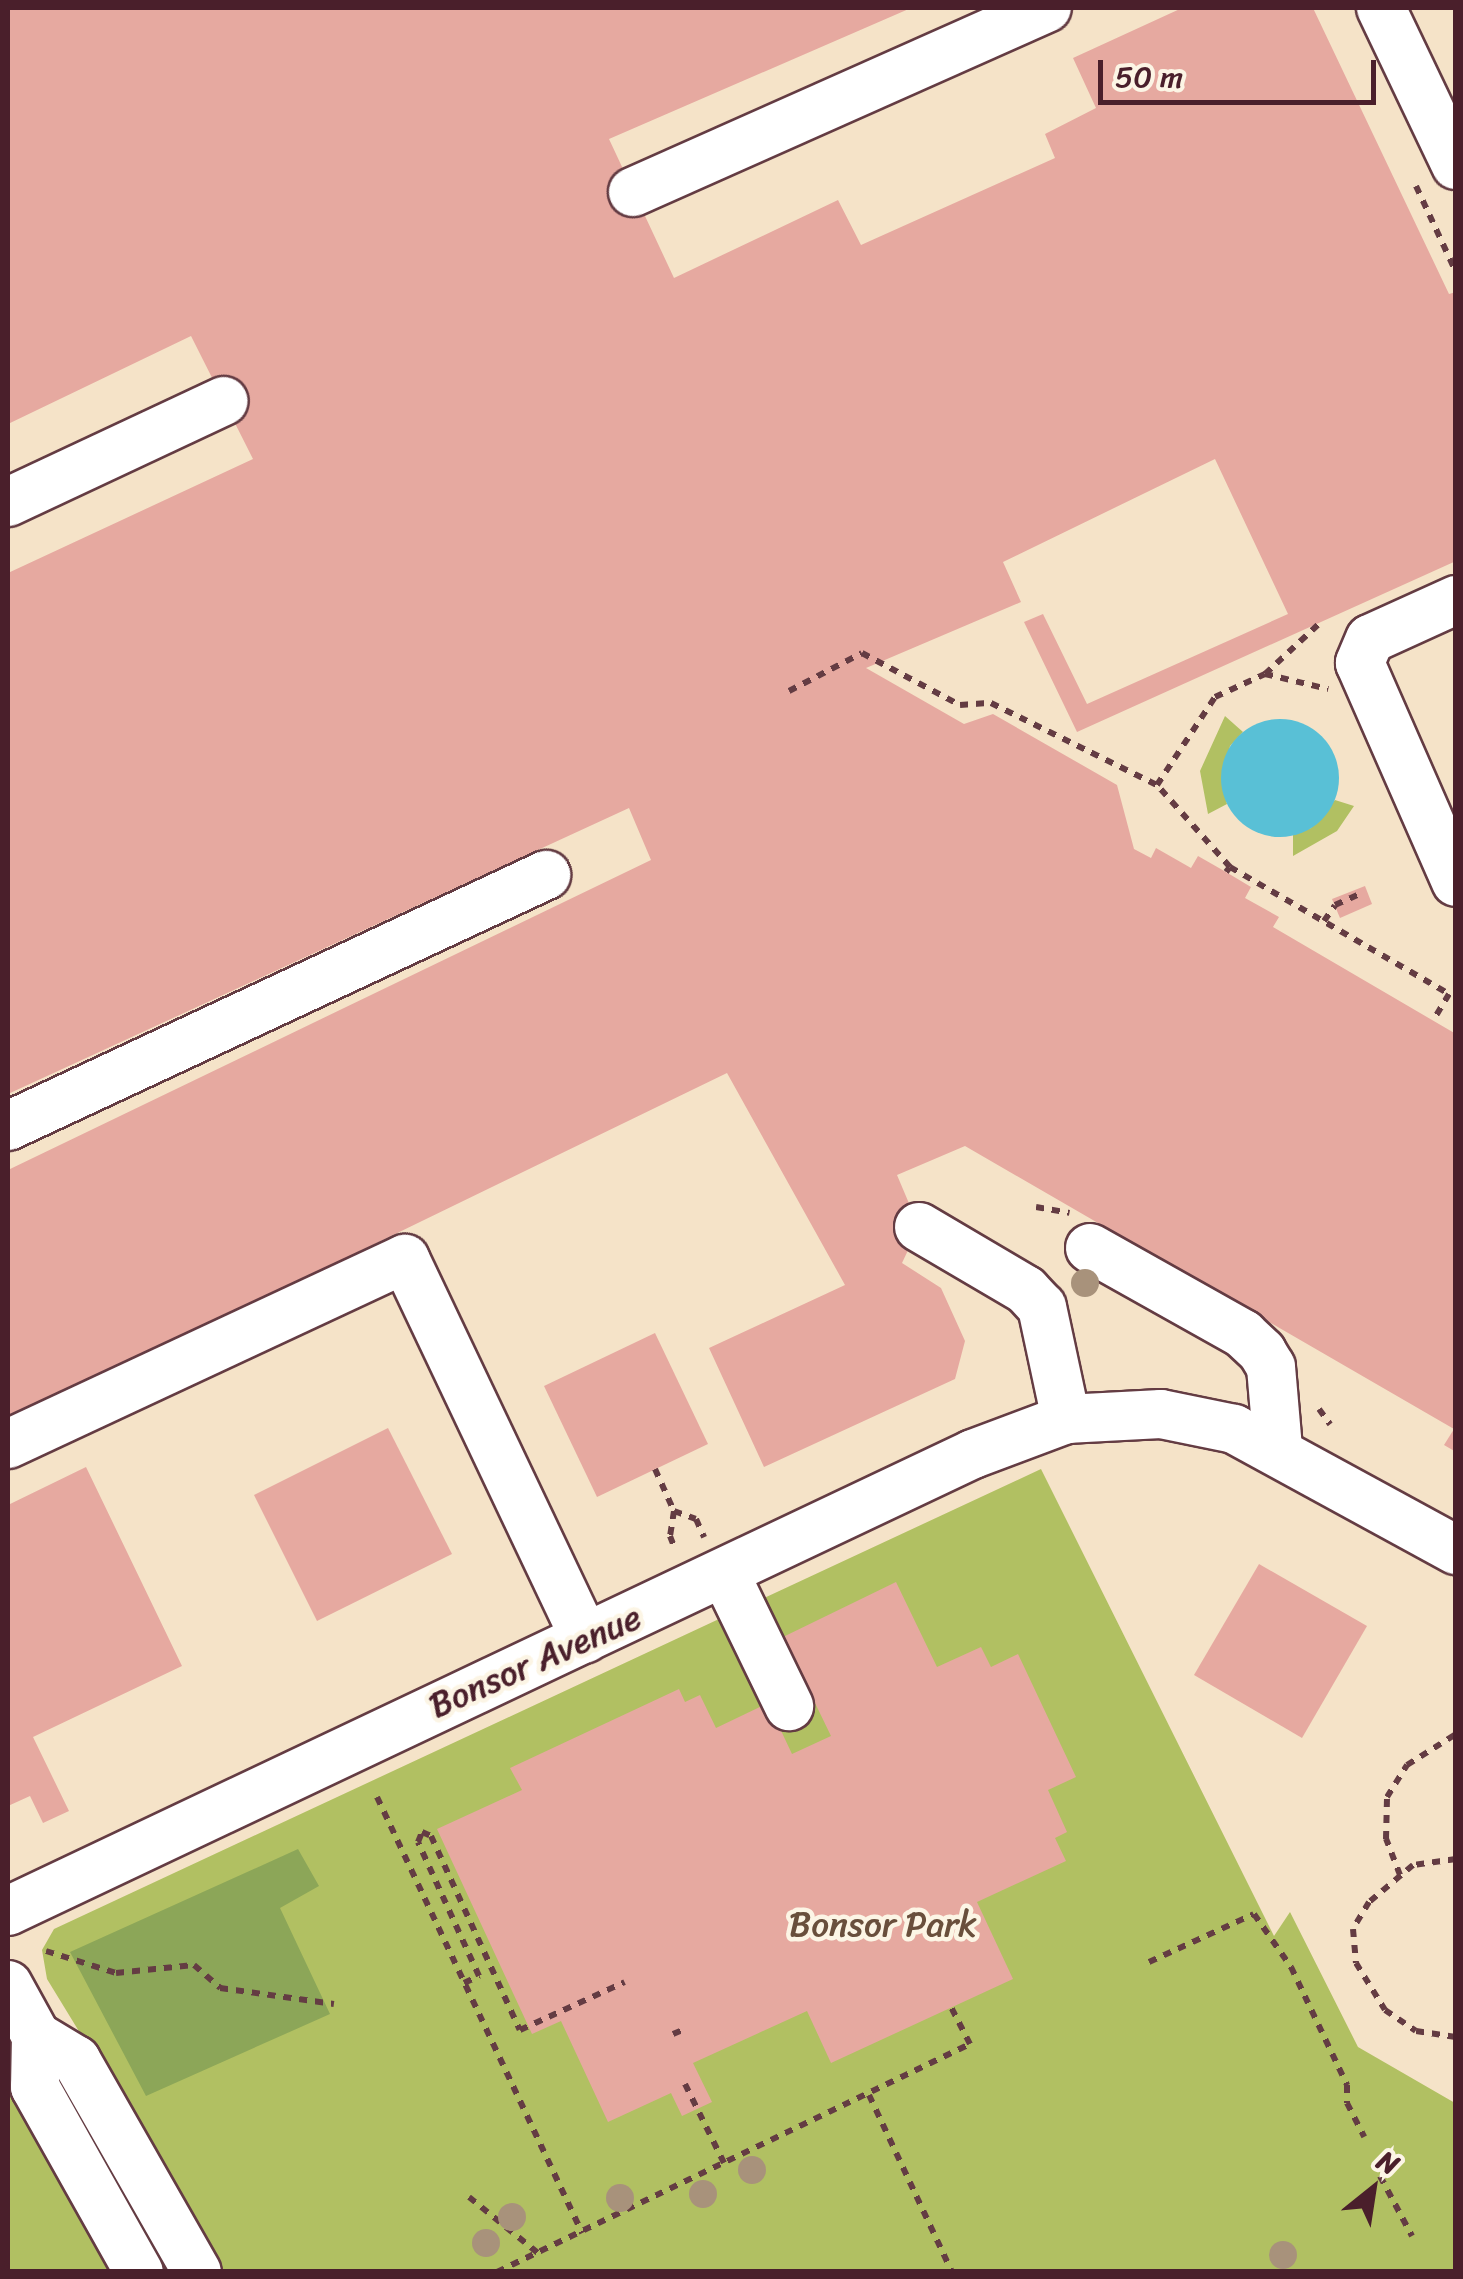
<!DOCTYPE html>
<html>
<head>
<meta charset="utf-8">
<style>
  body { margin:0 }
  #map { position:relative; width:1463px; height:2279px; overflow:hidden; background:#f5e3c8; font-family:Sriracha,sans-serif }
  div>[style] { position:absolute }
  [style*='--x'] { left:calc(var(--x)*1px); top:calc(var(--y)*1px); width:calc(var(--w)*1px); rotate:calc(var(--a)*1deg) }
  .green>* { inset:0; background:#b1c062 }
  .forest>* { inset:0; background:#8ca658 }
  .water>* { inset:0; background:#59c0d6 }
  .round { border-radius:50% }
  .building>* { inset:0; background:#e6a9a0 }
  .path>* { height:6px; margin-top:-3px; transform-origin:0; background:repeating-linear-gradient(90deg,#643c43 0 8px,transparent 0 16px) }
  .roads { filter:drop-shadow(2px 0 #643c43) drop-shadow(-2px 0 #643c43) drop-shadow(0 2px #643c43) drop-shadow(0 -2px #643c43) }
  .minor>* { height:48px; margin:-24px; padding:0 24px; transform-origin:24px; border-radius:24px; background:#fff }
  .trees>* { width:28px; height:28px; margin:-14px; border-radius:50%; background:#a8927b }
  span { translate:-50% -50%; white-space:nowrap; text-align:center; line-height:1.15; -webkit-text-stroke:9px #fcf5e5; paint-order:stroke }
  .street-label { font-size:35px; color:#4a1f2b }
  .park-label { font-size:35px; color:#694f3c }
  .frame { position:absolute; inset:0; border:10px solid #4a1f2b; pointer-events:none }
  .north { position:absolute; left:1323px; top:2139px; width:100px; height:100px; -webkit-text-stroke:8px #fcf5e5; paint-order:stroke; rotate:30deg; font-size:28px; font-weight:700; line-height:40px; text-align:center; color:#4a1f2b }
  .north::after { content:''; display:block; margin:auto; width:35px; height:45px; background:#4a1f2b; clip-path:polygon(50% 0,100% 100%,50% 72%,0 100%) }
  .scale { position:absolute; left:1098px; top:60px; width:278px; height:45px; box-sizing:border-box; border:5px solid #4a1f2b; border-top:0; padding-left:12px; font-size:30px; line-height:35px; white-space:nowrap; color:#4a1f2b; -webkit-text-stroke:8px #fcf5e5; paint-order:stroke }
</style>
</head>
<body>
<div id="map">
  <div class="green">
    <i style="clip-path:polygon(1225px 716px,1243px 732px,1230px 746px,1222px 785px,1227px 804px,1208px 814px,1200px 771px)"></i>
    <i style="clip-path:polygon(1335px 800px,1354px 806px,1337px 831px,1293px 856px,1293px 835px,1311px 828px)"></i>
    <i style="clip-path:polygon(1041px 1469px,1274px 1936px,1290px 1912px,1358px 2047px,1455px 2103px,1455px 2271px,218px 2271px,198px 2226px,47px 1979px,42px 1950px,54px 1929px)"></i>
    <i style="clip-path:polygon(8px 2074px,106px 2244px,118px 2271px,8px 2271px)"></i>
  </div>
  <div class="forest">
    <i style="clip-path:polygon(298px 1849px,319px 1886px,280px 1908px,330px 2014px,146px 2096px,70px 1952px)"></i>
  </div>
  <div class="water">
    <i class="round" style="left:1221px;top:719px;width:118px;height:118px"></i>
  </div>
  <div class="building">
    <i style="clip-path:polygon(8px 8px,911px 8px,609px 139px,674px 278px,838px 200px,861px 245px,1055px 158px,1045px 134px,1096px 108px,1073px 58px,1182px 8px,1313px 8px,1449px 294px,1456px 292px,1456px 561px,1077px 732px,1024px 622px,1043px 614px,1087px 704px,1288px 614px,1215px 459px,1003px 562px,1021px 602px,866px 668px,964px 724px,993px 714px,1117px 785px,1134px 849px,1151px 858px,1156px 848px,1191px 868px,1198px 856px,1226px 872px,1251px 887px,1245px 898px,1279px 917px,1273px 927px,1456px 1034px,1456px 1452px,1444px 1445px,1454px 1429px,965px 1146px,897px 1175px,919px 1227px,902px 1263px,941px 1288px,965px 1341px,955px 1379px,764px 1467px,709px 1348px,845px 1285px,727px 1073px,8px 1422px,8px 1170px,651px 860px,629px 808px,8px 1094px,8px 573px,253px 459px,191px 336px,8px 424px)"></i>
    <i style="clip-path:polygon(1365px 886px,1372px 904px,1340px 918px,1332px 899px)"></i>
    <i style="clip-path:polygon(655px 1333px,708px 1444px,597px 1497px,544px 1386px)"></i>
    <i style="clip-path:polygon(388px 1428px,452px 1554px,317px 1621px,254px 1495px)"></i>
    <i style="clip-path:polygon(86px 1467px,182px 1666px,33px 1737px,69px 1811px,43px 1823px,30px 1796px,8px 1806px,8px 1505px)"></i>
    <i style="clip-path:polygon(1259px 1564px,1367px 1626px,1302px 1738px,1194px 1675px)"></i>
    <i style="clip-path:polygon(896px 1582px,937px 1667px,981px 1647px,991px 1667px,1018px 1654px,1076px 1777px,1048px 1790px,1067px 1832px,1055px 1838px,1066px 1861px,977px 1902px,1013px 1979px,831px 2063px,807px 2011px,693px 2063px,712px 2102px,682px 2116px,671px 2093px,608px 2122px,561px 2021px,532px 2034px,437px 1829px,522px 1790px,510px 1768px,679px 1689px,685px 1702px,700px 1695px,716px 1728px,768px 1703px,792px 1754px,831px 1736px,783px 1637px)"></i>
  </div>
  <div class="path">
    <i style="--x:1416;--y:186;--w:95;--a:65.1"></i>
    <i style="--x:1265;--y:674;--w:76;--a:-42.9"></i>
    <i style="--x:789;--y:691;--w:82;--a:-27.5"></i>
    <i style="--x:862;--y:653;--w:111;--a:28"></i>
    <i style="--x:960;--y:705;--w:31;--a:-4"></i>
    <i style="--x:991;--y:703;--w:185;--a:26.3"></i>
    <i style="--x:1230;--y:867;--w:253;--a:30.1"></i>
    <i style="--x:1449;--y:994;--w:31;--a:121"></i>
    <i style="--x:1226;--y:872;--w:6;--a:-51"></i>
    <i style="--x:1230;--y:867;--w:110;--a:-131.7"></i>
    <i style="--x:1157;--y:785;--w:105;--a:-56.6"></i>
    <i style="--x:1215;--y:697;--w:55;--a:-24.7"></i>
    <i style="--x:1265;--y:674;--w:65;--a:13.4"></i>
    <i style="--x:1324;--y:921;--w:19;--a:-55"></i>
    <i style="--x:1335;--y:905;--w:27;--a:-24"></i>
    <i style="--x:1036;--y:1207;--w:34;--a:10"></i>
    <i style="--x:1319;--y:1409;--w:19;--a:54"></i>
    <i style="--x:655;--y:1469;--w:46;--a:65.7"></i>
    <i style="--x:674;--y:1511;--w:23;--a:20"></i>
    <i style="--x:696;--y:1519;--w:20;--a:66"></i>
    <i style="--x:674;--y:1511;--w:25;--a:99"></i>
    <i style="--x:670;--y:1536;--w:14;--a:69"></i>
    <i style="--x:377;--y:1797;--w:482;--a:64.8"></i>
    <i style="--x:1456;--y:1859;--w:43;--a:172.1"></i>
    <i style="--x:1413;--y:1865;--w:57;--a:139.9"></i>
    <i style="--x:1369;--y:1902;--w:31;--a:121"></i>
    <i style="--x:1353;--y:1929;--w:34;--a:85"></i>
    <i style="--x:1356;--y:1963;--w:55;--a:58.3"></i>
    <i style="--x:1385;--y:2010;--w:37;--a:34"></i>
    <i style="--x:1416;--y:2031;--w:40;--a:8.5"></i>
    <i style="--x:1400;--y:1875;--w:39;--a:-111"></i>
    <i style="--x:1386;--y:1839;--w:42;--a:-88.6"></i>
    <i style="--x:1387;--y:1797;--w:38;--a:-58"></i>
    <i style="--x:1407;--y:1765;--w:58;--a:-32.3"></i>
    <i style="--x:46;--y:1951;--w:73;--a:17.4"></i>
    <i style="--x:116;--y:1973;--w:78;--a:-5.9"></i>
    <i style="--x:194;--y:1965;--w:35;--a:41"></i>
    <i style="--x:220;--y:1988;--w:115;--a:8"></i>
    <i style="--x:1149;--y:1962;--w:115;--a:-24.6"></i>
    <i style="--x:1254;--y:1914;--w:65;--a:55.1"></i>
    <i style="--x:1291;--y:1967;--w:131;--a:64.6"></i>
    <i style="--x:1347;--y:2085;--w:18;--a:90"></i>
    <i style="--x:1347;--y:2103;--w:38;--a:63"></i>
    <i style="--x:464;--y:1983;--w:17;--a:-25"></i>
    <i style="--x:479;--y:1976;--w:147;--a:-114.5"></i>
    <i style="--x:418;--y:1842;--w:11;--a:-68"></i>
    <i style="--x:422;--y:1832;--w:10;--a:24"></i>
    <i style="--x:431;--y:1836;--w:213;--a:65.4"></i>
    <i style="--x:520;--y:2030;--w:115;--a:-24.6"></i>
    <i style="--x:673;--y:2034;--w:15;--a:-23"></i>
    <i style="--x:685;--y:2084;--w:88;--a:63.7"></i>
    <i style="--x:869;--y:2095;--w:195;--a:64.9"></i>
    <i style="--x:1380;--y:2176;--w:68;--a:61.9"></i>
    <i style="--x:469;--y:2197;--w:89;--a:39.1"></i>
    <i style="--x:497;--y:2272;--w:525;--a:-25.74"></i>
    <i style="--x:970;--y:2044;--w:42;--a:-117.2"></i>
  </div>
  <div class="roads">
    <div class="minor">
      <i style="--x:1381;--y:8;--w:174;--a:64.5"></i>
      <i style="--x:633;--y:192;--w:453;--a:-24"></i>
      <i style="--x:8;--y:502;--w:238;--a:-25.1"></i>
      <i style="--x:1456;--y:600;--w:94;--a:155.6"></i>
      <i style="--x:1370;--y:639;--w:26;--a:113"></i>
      <i style="--x:1360;--y:663;--w:239;--a:66.3"></i>
      <i style="--x:8;--y:1126;--w:594;--a:-25.01"></i>
      <i style="--x:919;--y:1227;--w:124;--a:30.5"></i>
      <i style="--x:1026;--y:1290;--w:23;--a:47"></i>
      <i style="--x:1042;--y:1307;--w:115;--a:77.9"></i>
      <i style="--x:1090;--y:1248;--w:176;--a:29.3"></i>
      <i style="--x:1243;--y:1334;--w:26;--a:43"></i>
      <i style="--x:1262;--y:1352;--w:17;--a:59"></i>
      <i style="--x:1271;--y:1367;--w:82;--a:85.1"></i>
      <i style="--x:8;--y:1444;--w:438;--a:-25"></i>
      <i style="--x:405;--y:1259;--w:420;--a:64.6"></i>
      <i style="--x:725;--y:1574;--w:147;--a:64.1"></i>
      <i style="--x:8;--y:1911;--w:1068;--a:-25.34"></i>
      <i style="--x:973;--y:1454;--w:99;--a:-20.6"></i>
      <i style="--x:1066;--y:1419;--w:95;--a:-3"></i>
      <i style="--x:1161;--y:1414;--w:75;--a:11.6"></i>
      <i style="--x:1234;--y:1429;--w:253;--a:28.6"></i>
      <i style="--x:8;--y:1985;--w:58;--a:61.2"></i>
      <i style="--x:36;--y:2036;--w:51;--a:91.1"></i>
      <i style="--x:35;--y:2087;--w:212;--a:60.7"></i>
      <i style="--x:36;--y:2036;--w:47;--a:31"></i>
      <i style="--x:76;--y:2060;--w:244;--a:60.3"></i>
    </div>
  </div>
  <div class="trees">
    <i style="left:1085px;top:1283px"></i>
    <i style="left:752px;top:2170px"></i>
    <i style="left:703px;top:2194px"></i>
    <i style="left:620px;top:2198px"></i>
    <i style="left:512px;top:2217px"></i>
    <i style="left:486px;top:2243px"></i>
    <i style="left:1283px;top:2255px"></i>
  </div>
  <div class="street-label">
    <span style="left:535px;top:1661px;rotate:-24deg">Bonsor Avenue</span>
  </div>
  <div class="park-label">
    <span style="left:883px;top:1924px">Bonsor Park</span>
  </div>
  <div class="frame"></div>
  <div class="north">N</div>
  <div class="scale">50 m</div>
</div>
</body>
</html>
